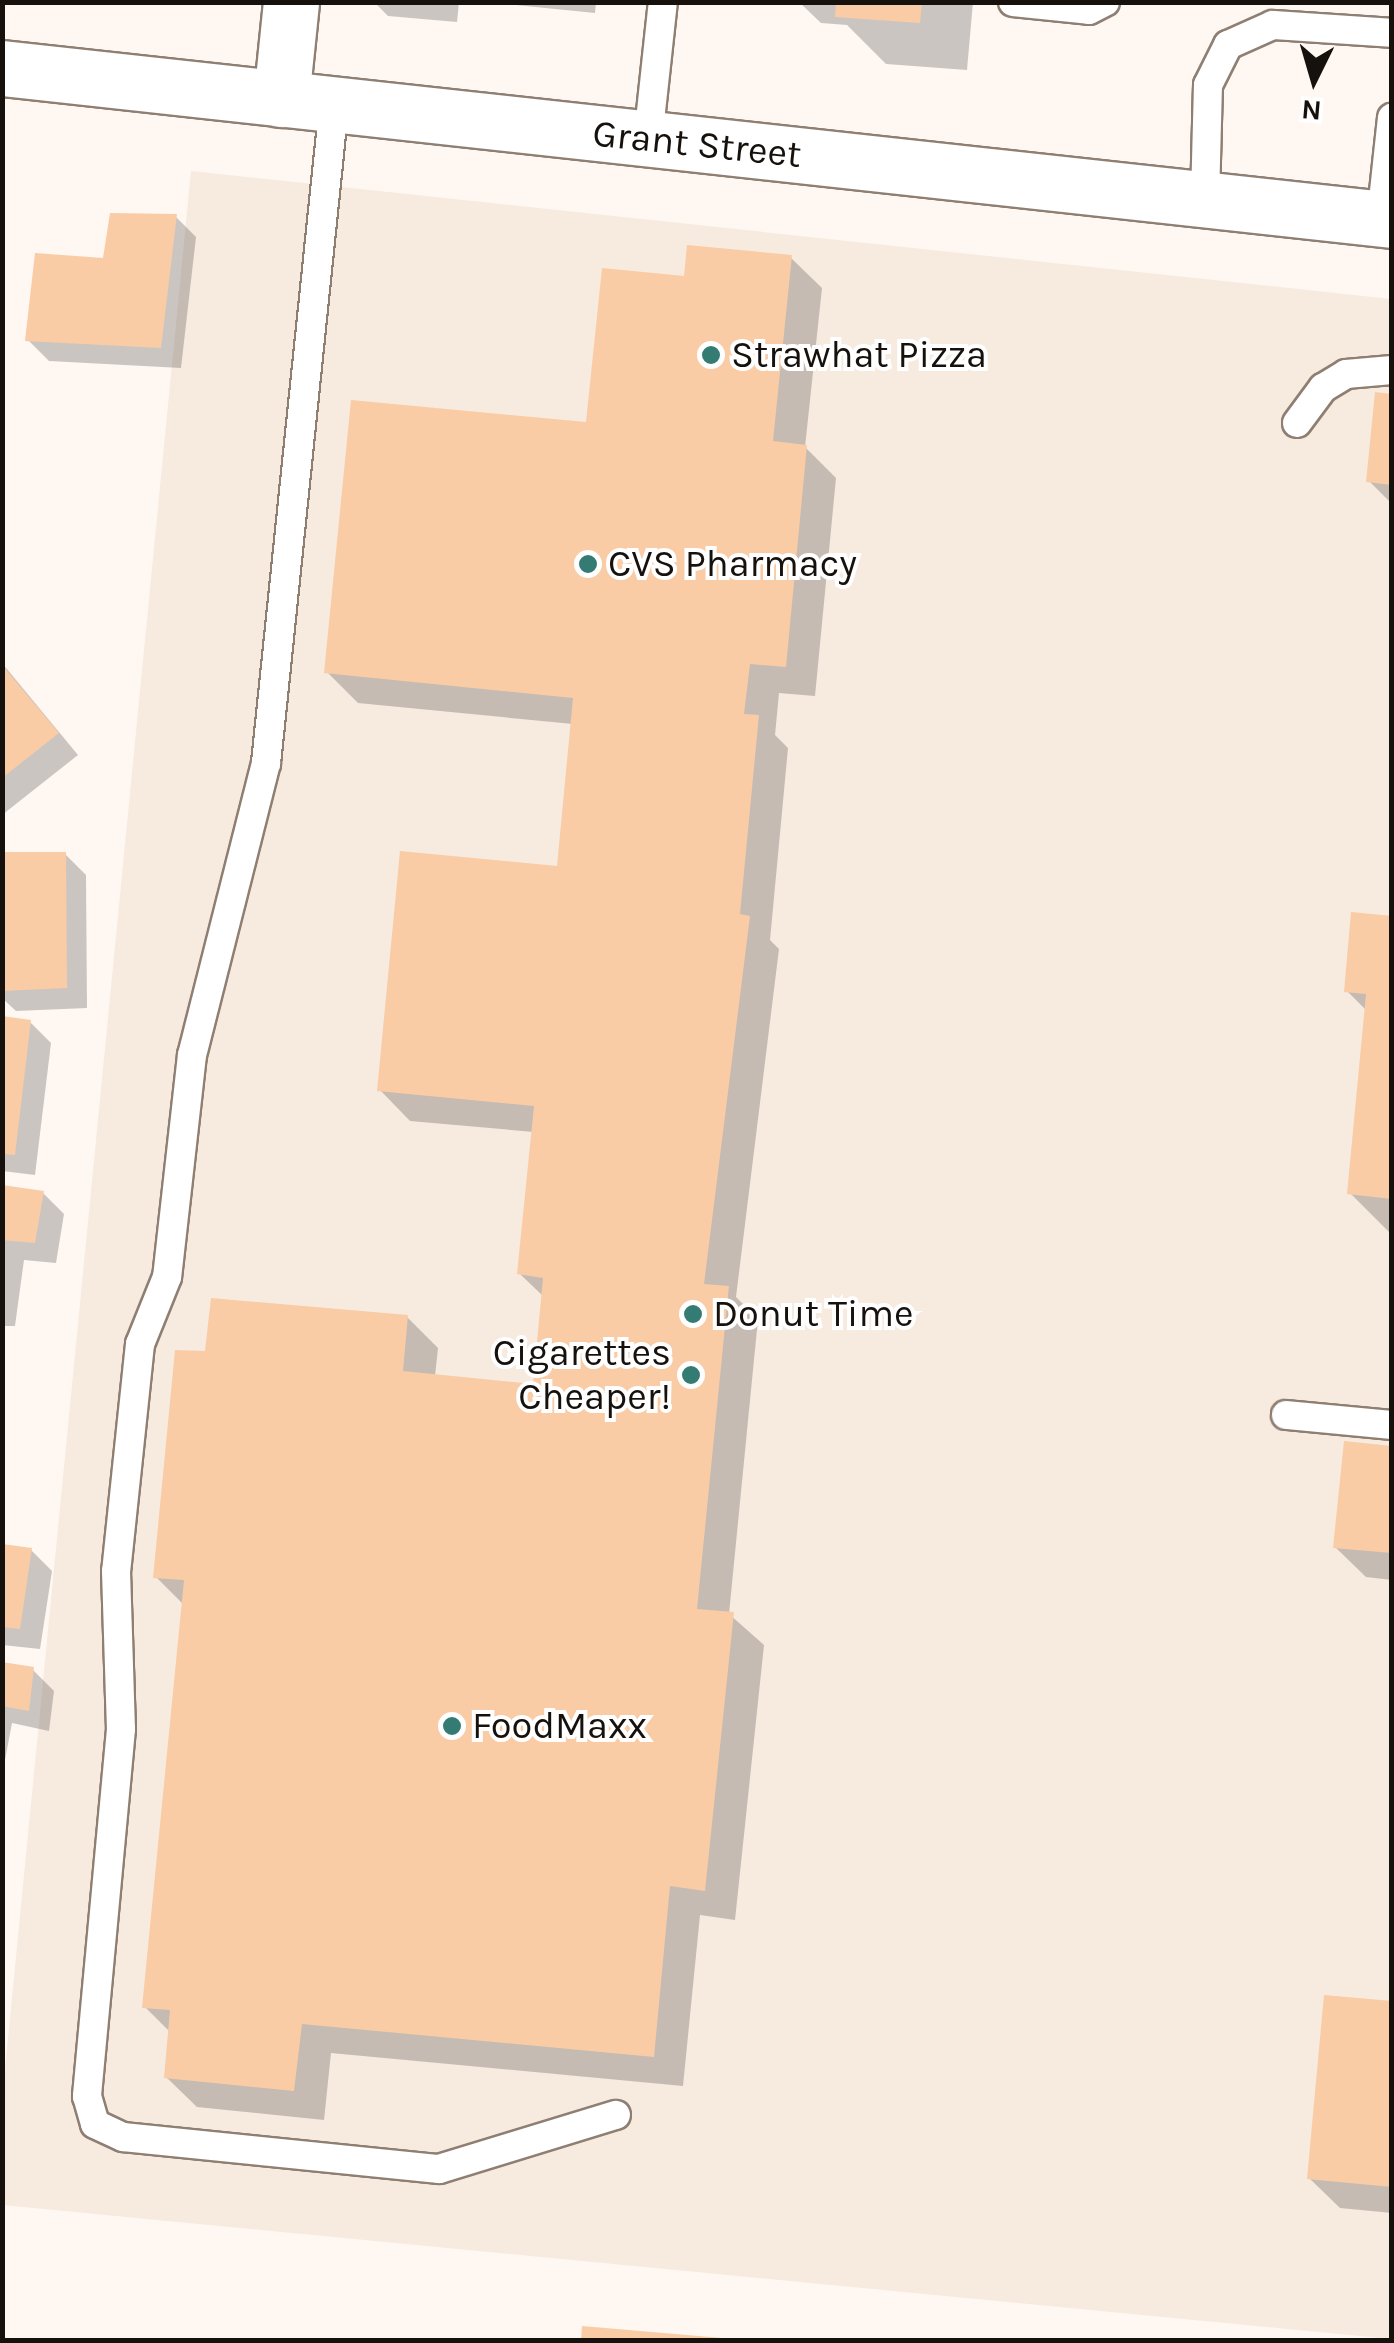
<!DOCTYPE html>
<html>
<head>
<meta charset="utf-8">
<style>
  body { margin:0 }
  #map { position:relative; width:1394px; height:2343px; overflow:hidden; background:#fef7f2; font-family:Karla,sans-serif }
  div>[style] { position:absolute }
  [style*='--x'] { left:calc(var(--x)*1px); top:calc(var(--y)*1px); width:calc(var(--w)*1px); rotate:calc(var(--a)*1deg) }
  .built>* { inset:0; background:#f7eadf }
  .shadow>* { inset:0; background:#0003 }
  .building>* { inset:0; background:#f9cca6 }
  .roads { filter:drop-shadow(2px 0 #8f7f73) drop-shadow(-2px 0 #8f7f73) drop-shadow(0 2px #8f7f73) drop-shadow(0 -2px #8f7f73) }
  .service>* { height:28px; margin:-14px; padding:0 14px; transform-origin:14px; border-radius:14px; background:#fff }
  .minor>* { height:55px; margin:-27.5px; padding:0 27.5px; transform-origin:27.5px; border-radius:27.5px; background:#fff }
  .dots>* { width:28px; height:28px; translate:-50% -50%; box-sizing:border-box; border:5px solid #fff; border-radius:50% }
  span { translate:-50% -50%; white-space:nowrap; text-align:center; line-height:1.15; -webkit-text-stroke:8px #fff; paint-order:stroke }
  .street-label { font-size:38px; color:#16110c }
  .poi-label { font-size:38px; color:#16110c }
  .left { translate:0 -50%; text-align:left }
  .right { translate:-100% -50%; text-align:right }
  .frame { position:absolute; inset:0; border:5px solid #16110c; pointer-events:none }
  .north { position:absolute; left:1264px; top:30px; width:100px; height:100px; -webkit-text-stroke:8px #fff; paint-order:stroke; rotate:185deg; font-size:28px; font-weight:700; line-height:40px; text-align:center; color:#16110c }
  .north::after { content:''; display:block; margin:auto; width:35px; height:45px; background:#16110c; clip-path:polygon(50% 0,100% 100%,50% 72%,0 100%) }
</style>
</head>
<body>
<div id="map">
  <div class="built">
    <i style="clip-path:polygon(191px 171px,1391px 299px,1391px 2339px,3px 2205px,3px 2090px)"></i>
  </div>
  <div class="shadow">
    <i style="clip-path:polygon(374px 2px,459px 2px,457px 22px,388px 16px)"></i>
    <i style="clip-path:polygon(485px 2px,596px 2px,595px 13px)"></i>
    <i style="clip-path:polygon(799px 2px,973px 2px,967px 70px,886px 64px,847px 25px,821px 23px)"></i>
    <i style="clip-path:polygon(175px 216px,196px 237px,181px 368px,49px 361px,28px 340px,106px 261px)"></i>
    <i style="clip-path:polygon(791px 258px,822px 288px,805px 447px,836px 478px,815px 696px,779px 693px,775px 735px,788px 748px,770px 940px,779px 949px,736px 1297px,758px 1319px,729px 1614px,764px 1645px,735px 1920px,700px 1915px,683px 2086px,331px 2053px,324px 2120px,197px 2107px,166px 2077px,170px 2032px,145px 2007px,184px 1605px,156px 1577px,208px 1354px,407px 1317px,438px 1348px,435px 1376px,535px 1387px,544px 1297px,520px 1274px,534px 1132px,410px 1121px,380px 1090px,559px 868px,573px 724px,358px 703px,327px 672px,588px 424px,686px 279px)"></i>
    <i style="clip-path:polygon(1392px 396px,1392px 504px,1369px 481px)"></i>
    <i style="clip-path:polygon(2px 663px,78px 755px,2px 815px)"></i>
    <i style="clip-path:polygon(2px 854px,65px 854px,86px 875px,87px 1008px,16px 1011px,2px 998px)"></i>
    <i style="clip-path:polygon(1392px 918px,1392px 1235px,1350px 1193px,1367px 1011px,1347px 991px)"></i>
    <i style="clip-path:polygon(2px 1019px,30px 1022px,51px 1043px,35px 1175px,2px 1171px)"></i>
    <i style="clip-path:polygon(2px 1187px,43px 1193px,64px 1214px,56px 1263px,24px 1260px,15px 1326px,2px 1326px)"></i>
    <i style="clip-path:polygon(1392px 1449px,1392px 1580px,1366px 1577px,1335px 1547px)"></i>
    <i style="clip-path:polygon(2px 1546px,31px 1550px,52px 1571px,40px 1649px,2px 1645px)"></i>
    <i style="clip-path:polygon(2px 1665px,33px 1670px,54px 1691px,49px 1731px,12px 1723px,2px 1776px)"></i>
    <i style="clip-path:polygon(1392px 2003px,1392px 2213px,1340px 2208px,1309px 2178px)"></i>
    <i style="clip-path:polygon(584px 2328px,725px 2340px,583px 2340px)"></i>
  </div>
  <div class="building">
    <i style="clip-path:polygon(836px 2px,922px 2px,920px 23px,835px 17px)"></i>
    <i style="clip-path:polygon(110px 213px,177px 214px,161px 348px,25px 341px,35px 253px,103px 258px)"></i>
    <i style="clip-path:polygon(687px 245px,792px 255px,773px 441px,807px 445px,786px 667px,750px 664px,744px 714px,759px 715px,740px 914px,750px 916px,704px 1284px,729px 1286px,697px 1609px,734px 1612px,705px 1891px,670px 1886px,654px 2057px,302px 2024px,294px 2091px,164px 2078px,170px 2010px,142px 2008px,184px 1580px,153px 1578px,175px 1350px,205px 1351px,211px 1298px,408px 1315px,403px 1371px,533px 1384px,543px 1278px,517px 1274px,534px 1106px,377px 1091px,400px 851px,557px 866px,573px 698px,324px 673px,351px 400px,586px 422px,602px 268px,684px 276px)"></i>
    <i style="clip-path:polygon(1375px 392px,1392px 394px,1392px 485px,1366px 482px)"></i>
    <i style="clip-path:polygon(2px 665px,59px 733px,2px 778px)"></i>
    <i style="clip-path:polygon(2px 852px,66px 852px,67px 988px,2px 991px)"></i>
    <i style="clip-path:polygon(1351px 912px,1392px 916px,1392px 1199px,1347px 1194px,1366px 994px,1344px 992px)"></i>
    <i style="clip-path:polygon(2px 1016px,31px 1020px,15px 1155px,2px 1154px)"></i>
    <i style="clip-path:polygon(2px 1185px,44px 1191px,35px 1243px,2px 1240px)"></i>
    <i style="clip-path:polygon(1344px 1441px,1392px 1446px,1392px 1553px,1333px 1548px)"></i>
    <i style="clip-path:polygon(2px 1544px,32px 1548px,20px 1629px,2px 1627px)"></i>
    <i style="clip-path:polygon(2px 1662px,34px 1667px,29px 1711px,2px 1706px)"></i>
    <i style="clip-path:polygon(1324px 1995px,1392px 2001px,1392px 2187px,1307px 2179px)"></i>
    <i style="clip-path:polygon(582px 2326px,722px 2338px,722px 2340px,581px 2340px)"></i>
  </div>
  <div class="roads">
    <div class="service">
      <i style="--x:1013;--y:2;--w:76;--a:6"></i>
      <i style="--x:1089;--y:10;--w:18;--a:-27"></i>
      <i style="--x:334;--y:105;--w:662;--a:95.9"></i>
      <i style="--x:266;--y:763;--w:301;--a:104.2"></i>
      <i style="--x:192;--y:1055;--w:223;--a:96.4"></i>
      <i style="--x:167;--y:1277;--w:72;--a:111.9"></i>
      <i style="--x:140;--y:1344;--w:228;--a:96"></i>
      <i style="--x:116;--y:1571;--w:158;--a:88.2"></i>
      <i style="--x:121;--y:1729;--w:369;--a:95.3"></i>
      <i style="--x:87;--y:2096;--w:29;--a:74"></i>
      <i style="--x:95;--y:2124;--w:31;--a:25"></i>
      <i style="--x:123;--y:2137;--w:318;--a:5.8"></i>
      <i style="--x:439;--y:2169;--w:185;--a:-17"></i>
      <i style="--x:648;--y:139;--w:138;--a:-83.8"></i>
      <i style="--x:1205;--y:199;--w:114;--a:-88.5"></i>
      <i style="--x:1208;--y:85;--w:45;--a:-63.4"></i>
      <i style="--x:1228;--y:45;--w:49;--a:-24"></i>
      <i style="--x:1273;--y:25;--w:119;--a:3.8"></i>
      <i style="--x:1381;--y:219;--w:102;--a:-83.8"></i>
      <i style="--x:1297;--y:423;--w:44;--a:-53.4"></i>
      <i style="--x:1323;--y:388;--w:27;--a:-31"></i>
      <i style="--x:1346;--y:374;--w:46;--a:-5"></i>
      <i style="--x:1286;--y:1415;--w:106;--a:5.4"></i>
    </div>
    <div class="minor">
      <i style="--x:2;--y:68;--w:1398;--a:6.24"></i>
      <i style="--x:281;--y:99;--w:98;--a:-84.1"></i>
    </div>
  </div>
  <div class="dots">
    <i style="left:711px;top:355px;background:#347b73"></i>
    <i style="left:588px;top:564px;background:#347b73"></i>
    <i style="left:693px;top:1314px;background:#347b73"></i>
    <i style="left:691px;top:1375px;background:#347b73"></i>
    <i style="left:452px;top:1726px;background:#347b73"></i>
  </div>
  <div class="street-label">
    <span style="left:697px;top:144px;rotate:6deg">Grant Street</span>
  </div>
  <div class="poi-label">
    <span class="left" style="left:731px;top:355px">Strawhat Pizza</span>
    <span class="left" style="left:608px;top:564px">CVS Pharmacy</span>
    <span class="left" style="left:713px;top:1314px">Donut Time</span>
    <span class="right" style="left:671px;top:1375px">Cigarettes<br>Cheaper!</span>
    <span class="left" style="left:472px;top:1726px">FoodMaxx</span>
  </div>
  <div class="frame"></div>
  <div class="north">N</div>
</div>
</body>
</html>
